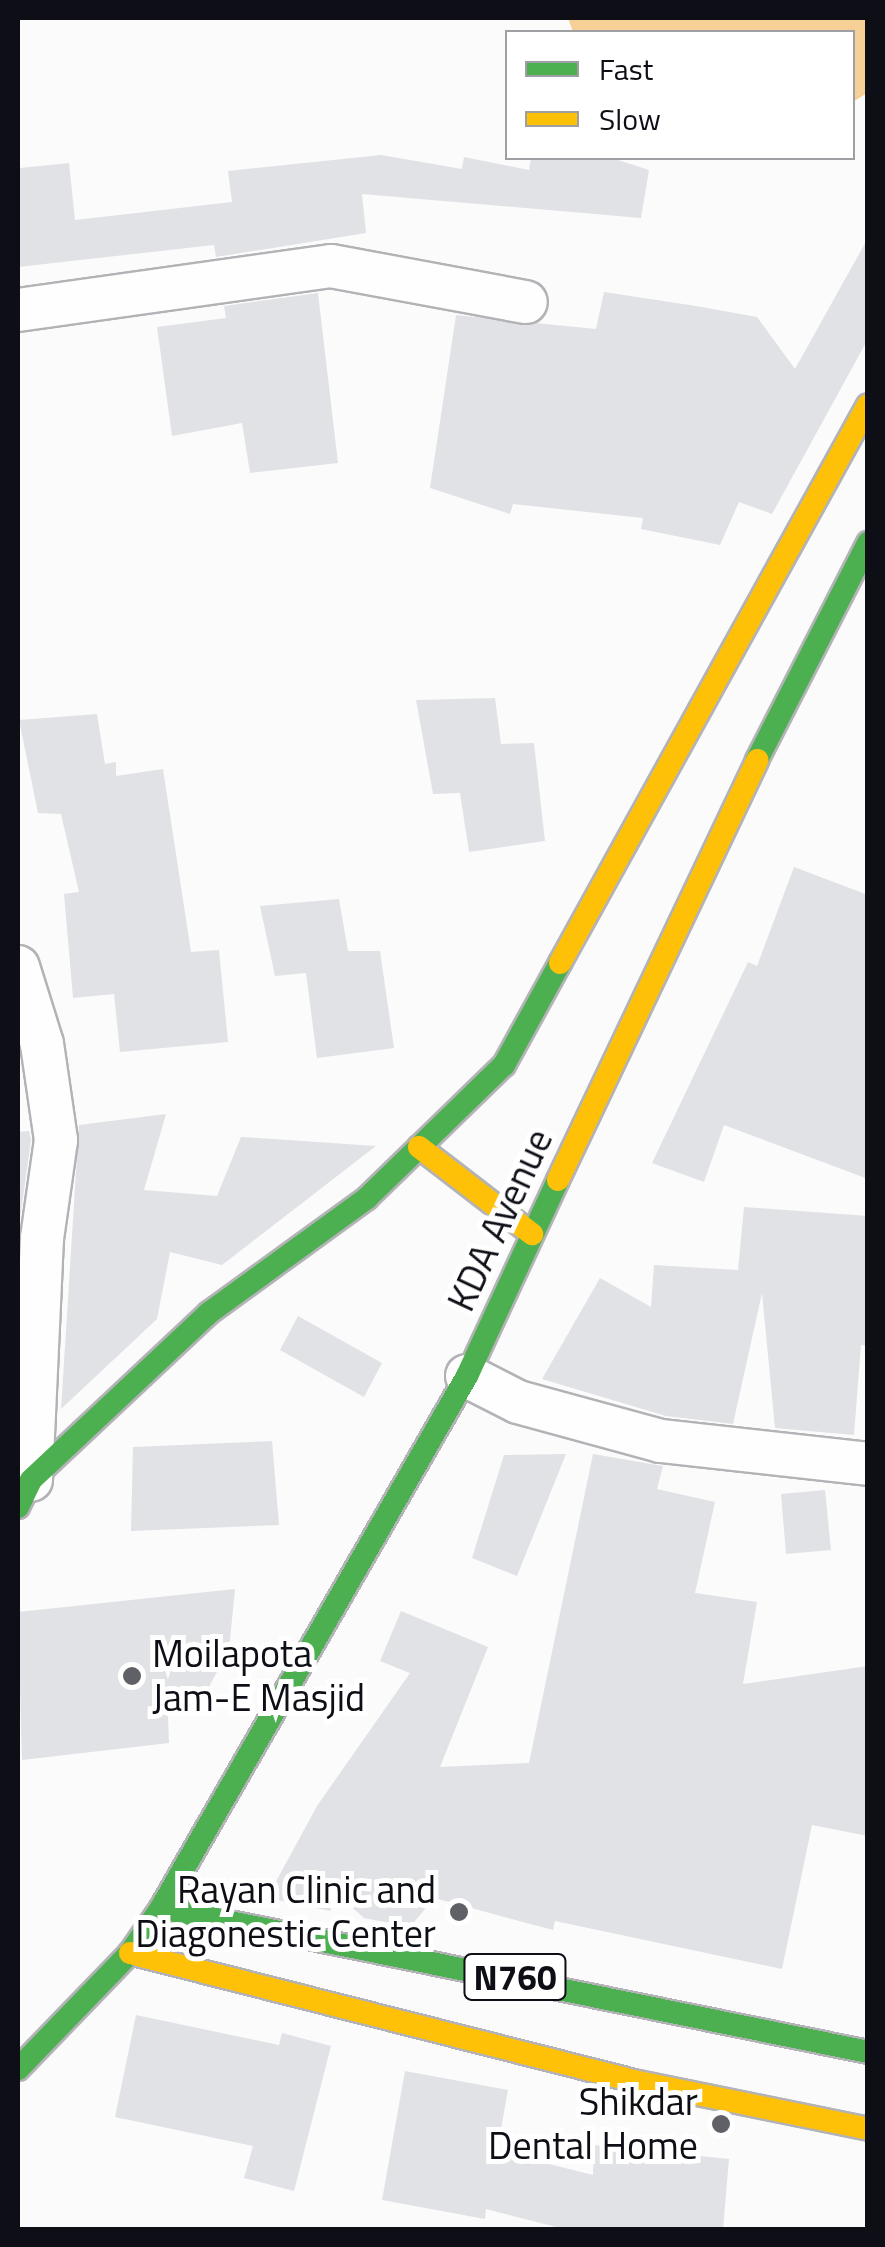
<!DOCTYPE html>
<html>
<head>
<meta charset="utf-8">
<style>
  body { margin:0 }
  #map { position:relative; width:885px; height:2247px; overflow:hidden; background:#fbfbfb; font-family:"Titillium Web",sans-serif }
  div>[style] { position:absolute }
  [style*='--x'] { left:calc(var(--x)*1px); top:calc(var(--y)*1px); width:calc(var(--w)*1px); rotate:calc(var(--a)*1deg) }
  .water>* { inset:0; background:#f7d098 }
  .building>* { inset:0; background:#e1e2e6 }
  .roads { filter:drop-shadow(2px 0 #b3b3b7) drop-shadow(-2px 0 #b3b3b7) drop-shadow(0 2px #b3b3b7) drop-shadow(0 -2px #b3b3b7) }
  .street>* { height:42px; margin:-21px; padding:0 21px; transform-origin:21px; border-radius:21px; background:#fefefe }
  .fast>* { height:22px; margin:-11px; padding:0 11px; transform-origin:11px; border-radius:11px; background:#4caf50 }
  .slow>* { height:22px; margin:-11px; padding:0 11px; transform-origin:11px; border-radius:11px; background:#ffc107 }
  .dots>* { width:28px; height:28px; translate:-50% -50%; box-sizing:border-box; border:5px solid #fff; border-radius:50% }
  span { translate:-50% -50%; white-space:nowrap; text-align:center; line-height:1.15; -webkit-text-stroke:10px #fff; paint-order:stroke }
  .shield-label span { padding:2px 8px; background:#fff; border:2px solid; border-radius:8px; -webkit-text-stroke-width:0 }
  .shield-label { font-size:35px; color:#0d0e16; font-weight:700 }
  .street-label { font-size:38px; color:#0d0e16 }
  .poi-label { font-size:38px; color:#0d0e16 }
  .left { translate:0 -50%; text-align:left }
  .right { translate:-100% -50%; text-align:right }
  .frame { position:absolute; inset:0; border:20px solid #0d0e16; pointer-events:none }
  .legend { position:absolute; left:505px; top:30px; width:350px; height:130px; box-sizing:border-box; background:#fff; border:2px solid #9e9fa2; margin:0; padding:12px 18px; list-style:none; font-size:30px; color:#0d0e16 }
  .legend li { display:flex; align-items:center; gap:20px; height:50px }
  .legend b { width:50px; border:2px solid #9e9fa2 }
</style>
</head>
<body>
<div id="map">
  <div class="water">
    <i style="clip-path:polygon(568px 18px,867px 18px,867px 93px,853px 102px,852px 32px,573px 32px)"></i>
  </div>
  <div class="building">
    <i style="clip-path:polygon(381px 155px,462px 169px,464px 157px,529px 170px,531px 158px,612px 158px,649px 170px,641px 218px,362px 194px,366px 233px,216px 257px,214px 245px,18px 267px,20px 168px,69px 163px,75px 220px,232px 202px,228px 171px)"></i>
    <i style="clip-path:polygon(868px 238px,868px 339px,772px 514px,739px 502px,720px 545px,641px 529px,643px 518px,513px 504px,510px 514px,430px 488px,456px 315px,596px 329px,604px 292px,696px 306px,757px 317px,795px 369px)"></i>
    <i style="clip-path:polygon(318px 293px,338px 463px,250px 473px,242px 423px,172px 436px,157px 327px,226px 318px,224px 306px)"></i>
    <i style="clip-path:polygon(495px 698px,501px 744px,534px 743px,545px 841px,469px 852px,460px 793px,433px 794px,416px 700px)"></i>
    <i style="clip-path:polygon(97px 714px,105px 764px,116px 762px,116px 776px,163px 769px,191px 952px,219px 950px,228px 1042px,120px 1052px,114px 994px,73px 998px,64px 894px,79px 892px,61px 814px,38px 813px,19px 720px)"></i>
    <i style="clip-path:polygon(794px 867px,868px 895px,868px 1179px,724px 1125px,704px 1182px,652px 1163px,748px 962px,757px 966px)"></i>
    <i style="clip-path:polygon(339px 899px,348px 951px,380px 951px,394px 1048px,317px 1058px,306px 973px,275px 976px,260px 906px)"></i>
    <i style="clip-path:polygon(166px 1114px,144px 1190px,217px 1196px,241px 1137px,376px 1146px,222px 1265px,170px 1252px,157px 1319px,61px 1409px,79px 1125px)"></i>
    <i style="clip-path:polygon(29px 1131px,31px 1140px,18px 1233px,18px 1132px)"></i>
    <i style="clip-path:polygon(744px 1207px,868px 1216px,868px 1346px,861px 1345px,854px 1435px,775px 1428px,762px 1293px,733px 1424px,666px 1416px,542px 1379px,600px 1278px,651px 1307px,654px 1265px,738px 1270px)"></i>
    <i style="clip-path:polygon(298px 1316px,382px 1363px,364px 1397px,280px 1350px)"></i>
    <i style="clip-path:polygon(272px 1441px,279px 1525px,131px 1531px,133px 1447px)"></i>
    <i style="clip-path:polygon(566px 1454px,517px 1576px,472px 1558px,504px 1455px)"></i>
    <i style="clip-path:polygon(593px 1454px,663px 1466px,657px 1489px,715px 1502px,695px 1593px,757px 1602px,743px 1684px,868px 1666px,868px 1836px,812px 1825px,782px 1969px,555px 1921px,553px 1930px,434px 1898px,410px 1927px,364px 1918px,338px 1895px,330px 1911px,267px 1898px,317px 1806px,410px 1673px,380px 1661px,401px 1611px,488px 1647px,440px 1767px,529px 1763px)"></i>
    <i style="clip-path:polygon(825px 1490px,831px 1550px,786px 1554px,781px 1494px)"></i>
    <i style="clip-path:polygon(235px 1589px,229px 1650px,205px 1694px,167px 1693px,169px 1743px,22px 1760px,18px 1612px)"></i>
    <i style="clip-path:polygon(136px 2015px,279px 2045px,282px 2033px,331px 2046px,294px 2191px,244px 2178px,253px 2146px,115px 2117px)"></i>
    <i style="clip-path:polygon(405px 2071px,508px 2090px,497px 2151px,593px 2175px,594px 2145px,729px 2159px,723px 2230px,568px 2230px,486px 2209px,485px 2219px,382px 2200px)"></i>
  </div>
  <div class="roads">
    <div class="street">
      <i style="--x:18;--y:310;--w:316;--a:-8"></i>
      <i style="--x:331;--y:266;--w:198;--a:10.5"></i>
      <i style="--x:18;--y:967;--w:81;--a:72.7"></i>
      <i style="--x:42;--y:1044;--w:97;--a:81.7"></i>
      <i style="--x:56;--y:1140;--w:99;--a:98.1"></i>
      <i style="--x:42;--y:1238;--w:242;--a:92.6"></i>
      <i style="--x:467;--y:1376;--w:57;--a:27"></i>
      <i style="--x:518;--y:1402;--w:148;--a:15.3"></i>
      <i style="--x:661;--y:1441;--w:208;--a:6.3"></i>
    </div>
    <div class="fast">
      <i style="--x:757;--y:760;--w:244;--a:-62.9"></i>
      <i style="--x:18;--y:1507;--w:30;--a:-64"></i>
      <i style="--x:31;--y:1480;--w:244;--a:-43.2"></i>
      <i style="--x:209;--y:1313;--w:195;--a:-36"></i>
      <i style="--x:367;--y:1198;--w:191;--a:-44.2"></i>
      <i style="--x:504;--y:1065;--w:116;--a:-61.2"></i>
      <i style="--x:161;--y:1908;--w:722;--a:11.51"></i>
      <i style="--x:18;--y:2069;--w:161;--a:-46"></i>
      <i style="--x:130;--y:1953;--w:55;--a:-55.4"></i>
      <i style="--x:161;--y:1908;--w:614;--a:-60.09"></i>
      <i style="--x:467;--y:1376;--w:216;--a:-65.1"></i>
    </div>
    <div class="slow">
      <i style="--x:560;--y:963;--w:637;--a:-61.1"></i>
      <i style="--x:419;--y:1147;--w:143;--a:37.6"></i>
      <i style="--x:558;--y:1180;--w:465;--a:-64.6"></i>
      <i style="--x:130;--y:1953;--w:524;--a:14.25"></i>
      <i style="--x:638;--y:2082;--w:235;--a:11.5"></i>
    </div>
  </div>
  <div class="dots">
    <i style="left:132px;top:1676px;background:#606166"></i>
    <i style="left:459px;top:1912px;background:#606166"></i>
    <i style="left:721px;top:2124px;background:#606166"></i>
  </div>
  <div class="shield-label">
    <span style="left:515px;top:1977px">N760</span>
  </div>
  <div class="street-label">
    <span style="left:500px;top:1220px;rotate:-65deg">KDA Avenue</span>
  </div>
  <div class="poi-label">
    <span class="left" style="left:152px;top:1676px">Moilapota<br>Jam-E Masjid</span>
    <span class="right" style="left:436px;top:1912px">Rayan Clinic and<br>Diagonestic Center</span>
    <span class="right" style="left:698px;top:2124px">Shikdar<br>Dental Home</span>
  </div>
  <div class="frame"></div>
  <ul class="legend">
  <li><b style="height:12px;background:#4caf50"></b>Fast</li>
  <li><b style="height:12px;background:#ffc107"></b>Slow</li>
  </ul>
</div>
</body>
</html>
